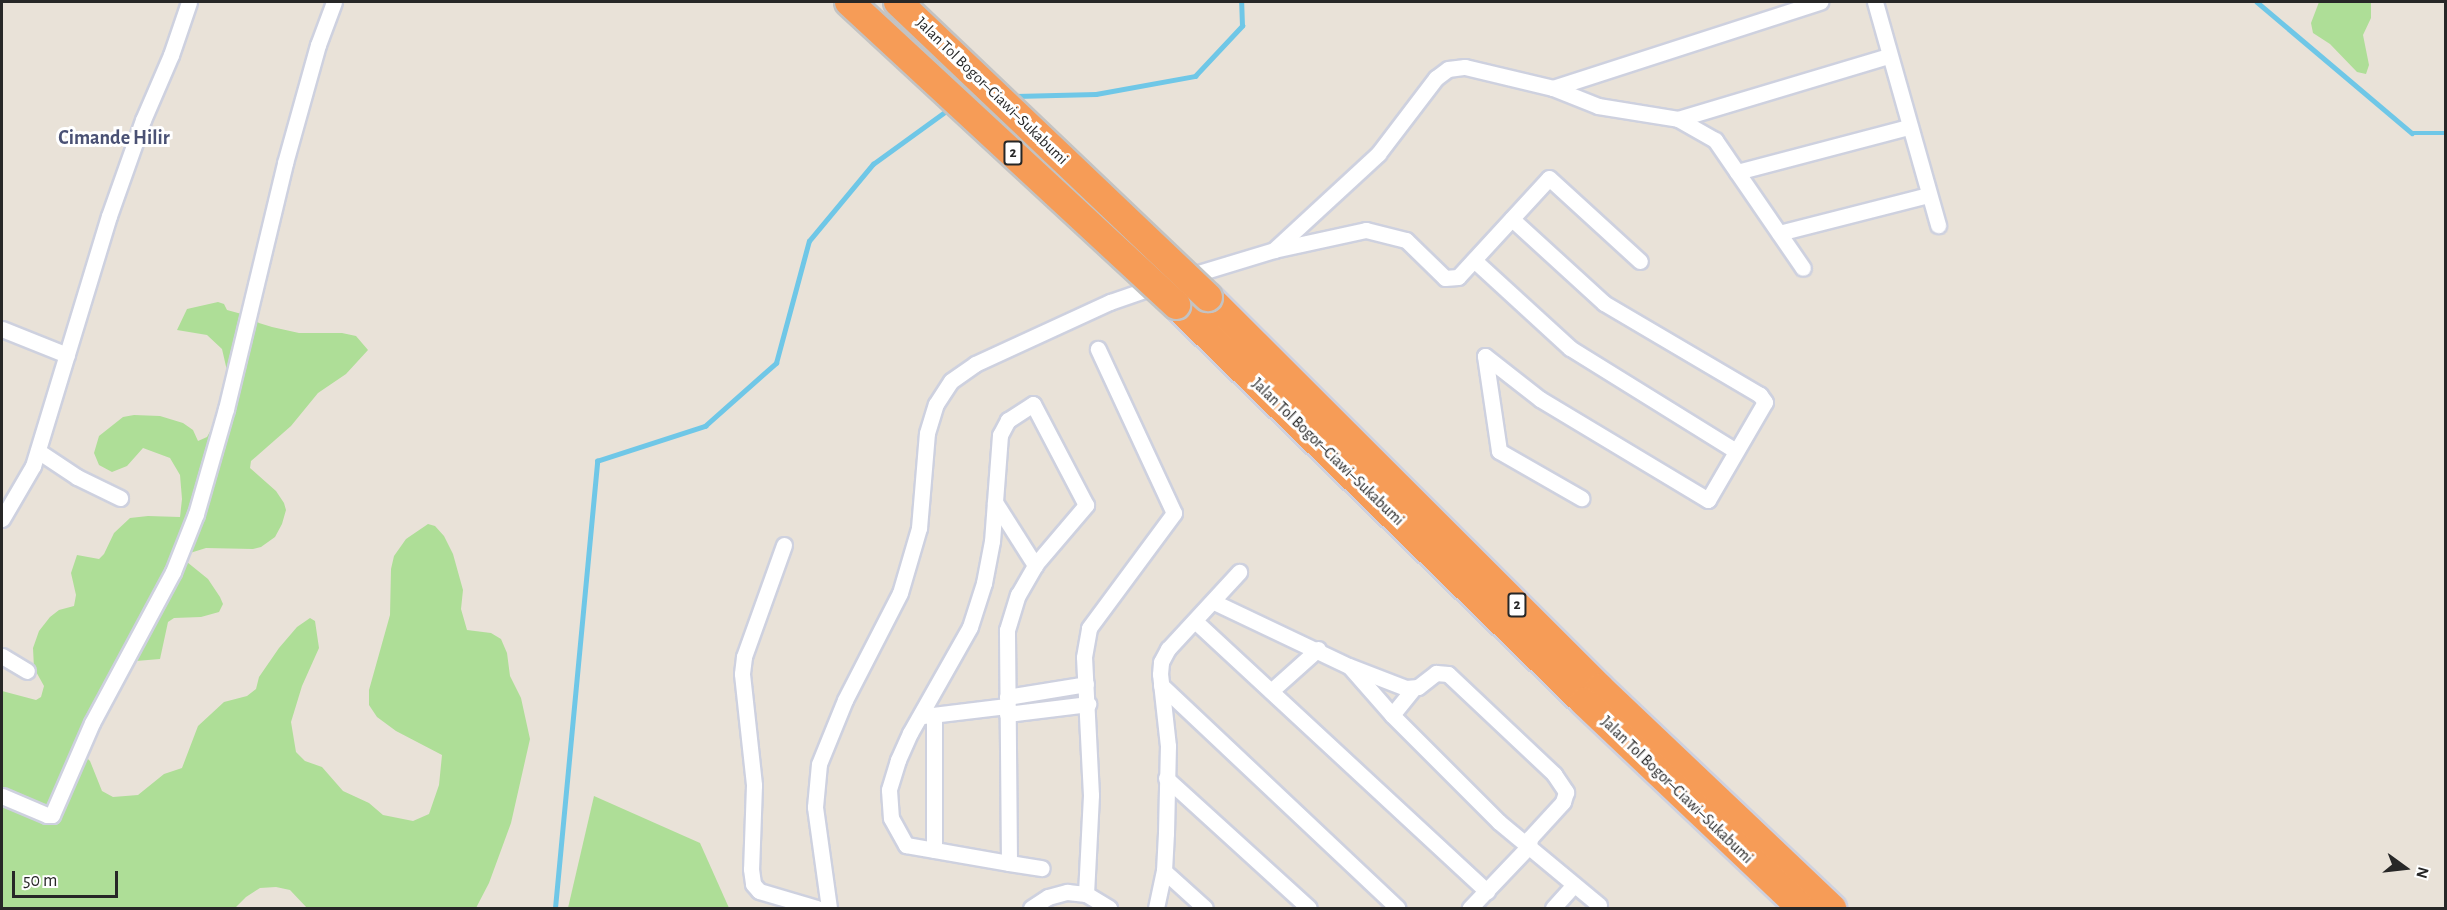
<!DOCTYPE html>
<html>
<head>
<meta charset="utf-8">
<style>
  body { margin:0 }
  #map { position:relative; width:2447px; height:910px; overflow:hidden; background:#e9e2d8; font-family:"Alegreya Sans",sans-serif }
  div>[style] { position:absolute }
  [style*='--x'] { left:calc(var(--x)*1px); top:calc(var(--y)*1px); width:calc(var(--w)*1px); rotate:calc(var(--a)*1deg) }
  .green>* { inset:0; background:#aede97 }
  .stream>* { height:4.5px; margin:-2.25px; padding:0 2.25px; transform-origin:2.25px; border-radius:2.25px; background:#6fc7e7 }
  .roads { filter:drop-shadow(2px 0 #ced1df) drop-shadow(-2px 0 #ced1df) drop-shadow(0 2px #ced1df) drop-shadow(0 -2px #ced1df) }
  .minor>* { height:15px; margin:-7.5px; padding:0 7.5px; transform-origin:7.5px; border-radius:7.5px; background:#fff }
  .motorway>* { height:28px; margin:-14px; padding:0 14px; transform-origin:14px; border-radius:14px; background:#f69c57 }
  .bridges { filter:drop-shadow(2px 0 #c3c3c3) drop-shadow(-2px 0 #c3c3c3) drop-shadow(0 2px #c3c3c3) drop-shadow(0 -2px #c3c3c3) }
  .motorway-bridge>* { height:28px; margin:-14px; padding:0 14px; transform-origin:14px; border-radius:14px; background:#f69c57 }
  span { translate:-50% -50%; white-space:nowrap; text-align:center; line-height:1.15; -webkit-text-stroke:6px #fff; paint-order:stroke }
  .shield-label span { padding:2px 4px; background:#fff; border:2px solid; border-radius:4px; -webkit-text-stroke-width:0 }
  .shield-label { font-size:15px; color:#272727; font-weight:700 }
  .street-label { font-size:16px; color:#272727 }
  .quarter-label { font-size:20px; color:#4a5174; font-weight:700 }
  .frame { position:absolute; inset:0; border:3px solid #272727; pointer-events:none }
  .north { position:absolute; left:2375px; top:838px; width:60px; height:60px; -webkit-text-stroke:4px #fff; paint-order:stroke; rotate:105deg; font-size:16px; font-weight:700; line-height:24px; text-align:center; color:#272727 }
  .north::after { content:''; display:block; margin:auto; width:21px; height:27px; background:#272727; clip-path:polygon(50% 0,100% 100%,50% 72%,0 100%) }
  .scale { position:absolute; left:12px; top:871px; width:106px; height:27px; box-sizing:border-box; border:3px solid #272727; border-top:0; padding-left:8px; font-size:18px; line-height:21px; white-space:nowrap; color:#272727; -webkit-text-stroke:4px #fff; paint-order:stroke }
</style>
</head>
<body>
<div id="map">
  <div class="green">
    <i style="clip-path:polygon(2319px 2px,2371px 2px,2371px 18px,2363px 35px,2369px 65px,2366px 74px,2357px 72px,2330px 44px,2313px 33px,2311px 23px)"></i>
    <i style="clip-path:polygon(218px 302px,224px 304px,227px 310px,249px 316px,259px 323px,272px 327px,299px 333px,342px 333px,356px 336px,368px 350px,346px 374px,318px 393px,291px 426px,251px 461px,250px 468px,276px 491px,284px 503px,286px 510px,282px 524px,275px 537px,261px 547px,253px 549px,206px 548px,190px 553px,187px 562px,208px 579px,220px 597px,223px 604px,219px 612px,201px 617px,174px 618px,168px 622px,160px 659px,136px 661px,113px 684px,81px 752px,90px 761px,102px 791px,113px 797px,138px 795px,164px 774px,182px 768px,198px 726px,224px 702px,247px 696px,256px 689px,259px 677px,279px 648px,297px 627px,310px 618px,315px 621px,319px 648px,302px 686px,291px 722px,296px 752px,305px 761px,322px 767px,343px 791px,369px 803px,383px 815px,413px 821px,429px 814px,439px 785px,442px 755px,396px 731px,377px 717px,369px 705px,369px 690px,390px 615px,391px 569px,394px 556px,406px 539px,428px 524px,435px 526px,444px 536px,453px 554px,463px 590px,461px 609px,467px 630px,491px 633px,501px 639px,507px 653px,510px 676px,521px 698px,530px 739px,511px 823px,489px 883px,476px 908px,307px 908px,290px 890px,276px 887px,260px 888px,246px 897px,235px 908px,2px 908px,2px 691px,36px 700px,41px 697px,44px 686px,34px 668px,33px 648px,39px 631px,50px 617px,59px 610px,74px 606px,76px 595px,71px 573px,77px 555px,99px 559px,104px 554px,114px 533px,130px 518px,148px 516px,180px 517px,182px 499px,180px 475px,170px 458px,143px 448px,127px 466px,112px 472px,99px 465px,94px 453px,99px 436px,123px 417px,134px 415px,160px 416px,183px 423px,193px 430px,198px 441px,207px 437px,217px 419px,228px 375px,222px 349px,207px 335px,177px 330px,187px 309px)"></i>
    <i style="clip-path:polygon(594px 796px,700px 843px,729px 908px,568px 908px)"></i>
  </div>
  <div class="stream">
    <i style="--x:2257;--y:2;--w:203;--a:40.2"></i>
    <i style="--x:2412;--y:133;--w:34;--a:0"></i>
    <i style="--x:1013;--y:96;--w:83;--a:-1.4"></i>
    <i style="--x:1096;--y:94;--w:101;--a:-10.3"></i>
    <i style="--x:1195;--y:76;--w:69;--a:-46.8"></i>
    <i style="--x:1242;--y:26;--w:24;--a:-92"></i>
    <i style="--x:555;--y:908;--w:449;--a:-84.6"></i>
    <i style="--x:597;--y:461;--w:114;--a:-18"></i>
    <i style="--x:705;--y:426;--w:95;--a:-41.6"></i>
    <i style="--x:776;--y:363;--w:126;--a:-74.9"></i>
    <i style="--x:809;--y:241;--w:100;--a:-50.3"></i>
    <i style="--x:873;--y:164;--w:94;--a:-35.9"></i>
  </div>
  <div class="roads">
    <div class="minor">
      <i style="--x:1875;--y:2;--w:232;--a:74.2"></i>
      <i style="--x:1553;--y:88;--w:281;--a:-17.9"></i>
      <i style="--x:1678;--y:119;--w:219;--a:-16.7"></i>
      <i style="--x:1737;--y:172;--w:177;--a:-14.7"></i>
      <i style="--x:1779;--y:233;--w:154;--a:-14.3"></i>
      <i style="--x:1274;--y:250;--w:142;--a:-42.7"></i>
      <i style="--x:1378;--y:154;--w:96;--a:-52.7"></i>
      <i style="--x:1436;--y:78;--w:15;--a:-37"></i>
      <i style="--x:1448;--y:69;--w:17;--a:-7"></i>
      <i style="--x:1465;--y:67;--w:90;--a:13.4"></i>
      <i style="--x:1553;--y:88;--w:48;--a:21.8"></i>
      <i style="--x:1598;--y:106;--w:81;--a:9.2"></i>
      <i style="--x:1678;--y:119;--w:43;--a:29.6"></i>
      <i style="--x:1715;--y:140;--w:155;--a:55.5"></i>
      <i style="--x:1474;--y:260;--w:130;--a:42.5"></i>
      <i style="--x:1570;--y:348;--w:195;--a:31.8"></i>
      <i style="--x:1182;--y:278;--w:96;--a:-16.9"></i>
      <i style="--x:1274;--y:250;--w:94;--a:-12.3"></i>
      <i style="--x:1366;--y:230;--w:41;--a:14"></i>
      <i style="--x:1406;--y:240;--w:54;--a:44.3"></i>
      <i style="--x:1445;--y:278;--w:13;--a:-4"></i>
      <i style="--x:1458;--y:277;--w:134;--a:-47.4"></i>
      <i style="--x:1549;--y:178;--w:123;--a:42.4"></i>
      <i style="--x:2;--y:329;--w:70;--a:21.8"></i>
      <i style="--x:1485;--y:356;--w:70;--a:38"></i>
      <i style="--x:1540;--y:399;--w:196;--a:31"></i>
      <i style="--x:1708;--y:500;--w:113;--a:-59.8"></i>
      <i style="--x:1765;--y:402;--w:9;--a:-126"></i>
      <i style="--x:1760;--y:395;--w:181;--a:-149.5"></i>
      <i style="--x:1604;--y:303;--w:125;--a:-137.6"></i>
      <i style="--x:1485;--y:356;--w:96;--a:81.6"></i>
      <i style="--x:1499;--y:451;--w:95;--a:29.8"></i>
      <i style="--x:38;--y:451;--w:47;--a:33.7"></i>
      <i style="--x:77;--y:477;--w:48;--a:26"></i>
      <i style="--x:995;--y:502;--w:75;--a:57.6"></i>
      <i style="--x:2;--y:519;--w:61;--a:-59.7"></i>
      <i style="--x:33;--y:466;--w:261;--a:-73.1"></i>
      <i style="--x:109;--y:216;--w:102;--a:-70.5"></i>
      <i style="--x:143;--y:120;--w:71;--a:-66.7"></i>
      <i style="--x:171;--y:55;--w:56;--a:-71.2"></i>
      <i style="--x:784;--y:545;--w:119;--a:109.7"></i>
      <i style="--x:744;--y:657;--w:17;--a:97"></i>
      <i style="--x:742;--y:674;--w:112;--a:83.8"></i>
      <i style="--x:754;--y:785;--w:84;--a:92"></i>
      <i style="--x:751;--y:869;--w:15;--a:82"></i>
      <i style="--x:753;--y:884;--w:9;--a:49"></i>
      <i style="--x:759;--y:891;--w:60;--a:16.3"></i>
      <i style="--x:1214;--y:602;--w:149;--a:25.4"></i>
      <i style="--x:1349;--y:666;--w:61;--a:21.1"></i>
      <i style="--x:1406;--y:688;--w:12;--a:-5"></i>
      <i style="--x:1418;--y:687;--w:23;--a:-38"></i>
      <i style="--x:1436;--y:673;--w:12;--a:5"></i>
      <i style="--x:1448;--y:674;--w:146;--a:43.3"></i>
      <i style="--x:1554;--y:774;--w:22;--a:56"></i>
      <i style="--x:1566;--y:792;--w:10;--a:107"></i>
      <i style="--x:1563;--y:802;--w:49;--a:132.5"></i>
      <i style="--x:1530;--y:838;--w:8;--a:97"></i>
      <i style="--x:1529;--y:846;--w:86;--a:133.6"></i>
      <i style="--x:1195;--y:621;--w:398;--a:42.8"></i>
      <i style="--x:2;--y:656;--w:29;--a:31"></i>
      <i style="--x:1350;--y:667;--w:64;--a:48.8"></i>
      <i style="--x:1392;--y:715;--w:151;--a:45"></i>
      <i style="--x:1499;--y:822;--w:130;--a:39.7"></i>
      <i style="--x:1161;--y:685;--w:325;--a:43.3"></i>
      <i style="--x:1271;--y:691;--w:63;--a:-41.8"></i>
      <i style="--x:1007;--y:697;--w:80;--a:-9.3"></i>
      <i style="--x:1007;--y:714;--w:82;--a:-7"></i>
      <i style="--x:934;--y:715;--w:135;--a:90"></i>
      <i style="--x:1392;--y:715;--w:33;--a:-51"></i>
      <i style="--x:924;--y:716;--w:84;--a:-6.9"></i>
      <i style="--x:1166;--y:778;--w:193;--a:42.3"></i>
      <i style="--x:2;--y:796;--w:49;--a:22.9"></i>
      <i style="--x:47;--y:815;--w:5;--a:0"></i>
      <i style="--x:52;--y:815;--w:100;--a:-66.5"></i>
      <i style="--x:92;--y:723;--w:171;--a:-61.8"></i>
      <i style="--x:173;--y:572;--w:62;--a:-68.4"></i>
      <i style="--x:196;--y:514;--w:109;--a:-74.1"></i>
      <i style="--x:226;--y:409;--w:253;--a:-76.5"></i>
      <i style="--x:285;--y:163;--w:123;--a:-74.4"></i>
      <i style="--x:318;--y:45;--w:46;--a:-69.6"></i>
      <i style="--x:1009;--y:863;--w:233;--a:-90.5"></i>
      <i style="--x:1007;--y:630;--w:37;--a:-73"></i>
      <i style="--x:1018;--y:595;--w:34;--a:-60"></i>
      <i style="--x:1035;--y:565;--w:79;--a:-49.6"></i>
      <i style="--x:1086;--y:505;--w:114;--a:-117.7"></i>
      <i style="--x:1033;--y:404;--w:30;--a:147"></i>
      <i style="--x:1008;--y:420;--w:17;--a:118"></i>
      <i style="--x:1000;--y:435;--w:106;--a:94.3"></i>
      <i style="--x:992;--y:541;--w:43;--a:100.8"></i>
      <i style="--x:984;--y:583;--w:46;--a:107.7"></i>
      <i style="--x:970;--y:627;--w:122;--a:119.5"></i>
      <i style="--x:910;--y:733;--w:30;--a:114"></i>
      <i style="--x:898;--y:760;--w:31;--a:107"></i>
      <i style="--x:889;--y:790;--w:28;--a:86"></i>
      <i style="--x:891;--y:818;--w:31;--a:61"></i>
      <i style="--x:906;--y:845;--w:105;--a:9.9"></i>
      <i style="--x:1009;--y:863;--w:33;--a:9"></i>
      <i style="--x:1164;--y:871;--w:55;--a:42.1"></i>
      <i style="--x:1086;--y:894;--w:99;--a:-87.1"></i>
      <i style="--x:1091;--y:795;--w:138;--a:-92.9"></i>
      <i style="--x:1084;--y:657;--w:29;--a:-80"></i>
      <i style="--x:1089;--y:628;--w:143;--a:-53.5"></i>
      <i style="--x:1174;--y:513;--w:181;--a:-114.9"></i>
      <i style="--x:829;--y:908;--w:102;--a:-97.9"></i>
      <i style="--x:815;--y:807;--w:43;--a:-84.7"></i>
      <i style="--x:819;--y:764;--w:69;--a:-67.9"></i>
      <i style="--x:845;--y:700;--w:120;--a:-62.8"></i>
      <i style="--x:900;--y:593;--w:68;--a:-73.7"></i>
      <i style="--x:919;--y:528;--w:95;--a:-85.2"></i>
      <i style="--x:927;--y:433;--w:30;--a:-73"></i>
      <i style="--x:936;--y:404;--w:27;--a:-57"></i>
      <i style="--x:951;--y:381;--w:29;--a:-35"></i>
      <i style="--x:975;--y:364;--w:149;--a:-24.7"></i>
      <i style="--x:1110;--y:302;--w:52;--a:-19.1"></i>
      <i style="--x:1031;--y:908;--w:20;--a:-33"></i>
      <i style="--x:1048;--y:897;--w:20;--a:-15"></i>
      <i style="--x:1067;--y:892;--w:19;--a:6"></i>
      <i style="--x:1086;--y:894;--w:27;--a:31"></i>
      <i style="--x:1156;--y:908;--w:38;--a:-78"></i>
      <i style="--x:1164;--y:871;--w:38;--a:-87"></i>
      <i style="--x:1166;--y:833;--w:87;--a:-88.7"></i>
      <i style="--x:1168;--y:746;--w:72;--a:-96.3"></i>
      <i style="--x:1160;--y:674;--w:12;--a:-85"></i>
      <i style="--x:1161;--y:662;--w:15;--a:-62"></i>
      <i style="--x:1168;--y:649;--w:105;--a:-47.3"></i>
      <i style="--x:1553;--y:908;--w:31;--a:-48"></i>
    </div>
    <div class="motorway">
      <i style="--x:1208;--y:297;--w:554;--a:44.93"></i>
      <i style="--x:1600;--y:688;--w:320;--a:43.5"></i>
      <i style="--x:1176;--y:305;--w:569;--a:44.22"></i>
      <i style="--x:1584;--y:702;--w:299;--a:43.5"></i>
    </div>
  </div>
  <div class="bridges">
    <div class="motorway-bridge">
      <i style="--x:849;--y:2;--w:446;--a:42.8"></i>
      <i style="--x:898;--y:2;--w:428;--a:43.6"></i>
    </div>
  </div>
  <div class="shield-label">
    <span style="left:1013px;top:153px">2</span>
    <span style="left:1517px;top:605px">2</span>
  </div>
  <div class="street-label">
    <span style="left:992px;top:91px;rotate:44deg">Jalan Tol Bogor–Ciawi–Sukabumi</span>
    <span style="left:1328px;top:452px;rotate:44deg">Jalan Tol Bogor–Ciawi–Sukabumi</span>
    <span style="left:1677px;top:790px;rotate:44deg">Jalan Tol Bogor–Ciawi–Sukabumi</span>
  </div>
  <div class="quarter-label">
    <span style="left:114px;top:138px">Cimande Hilir</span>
  </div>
  <div class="frame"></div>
  <div class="north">N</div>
  <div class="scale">50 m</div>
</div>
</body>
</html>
